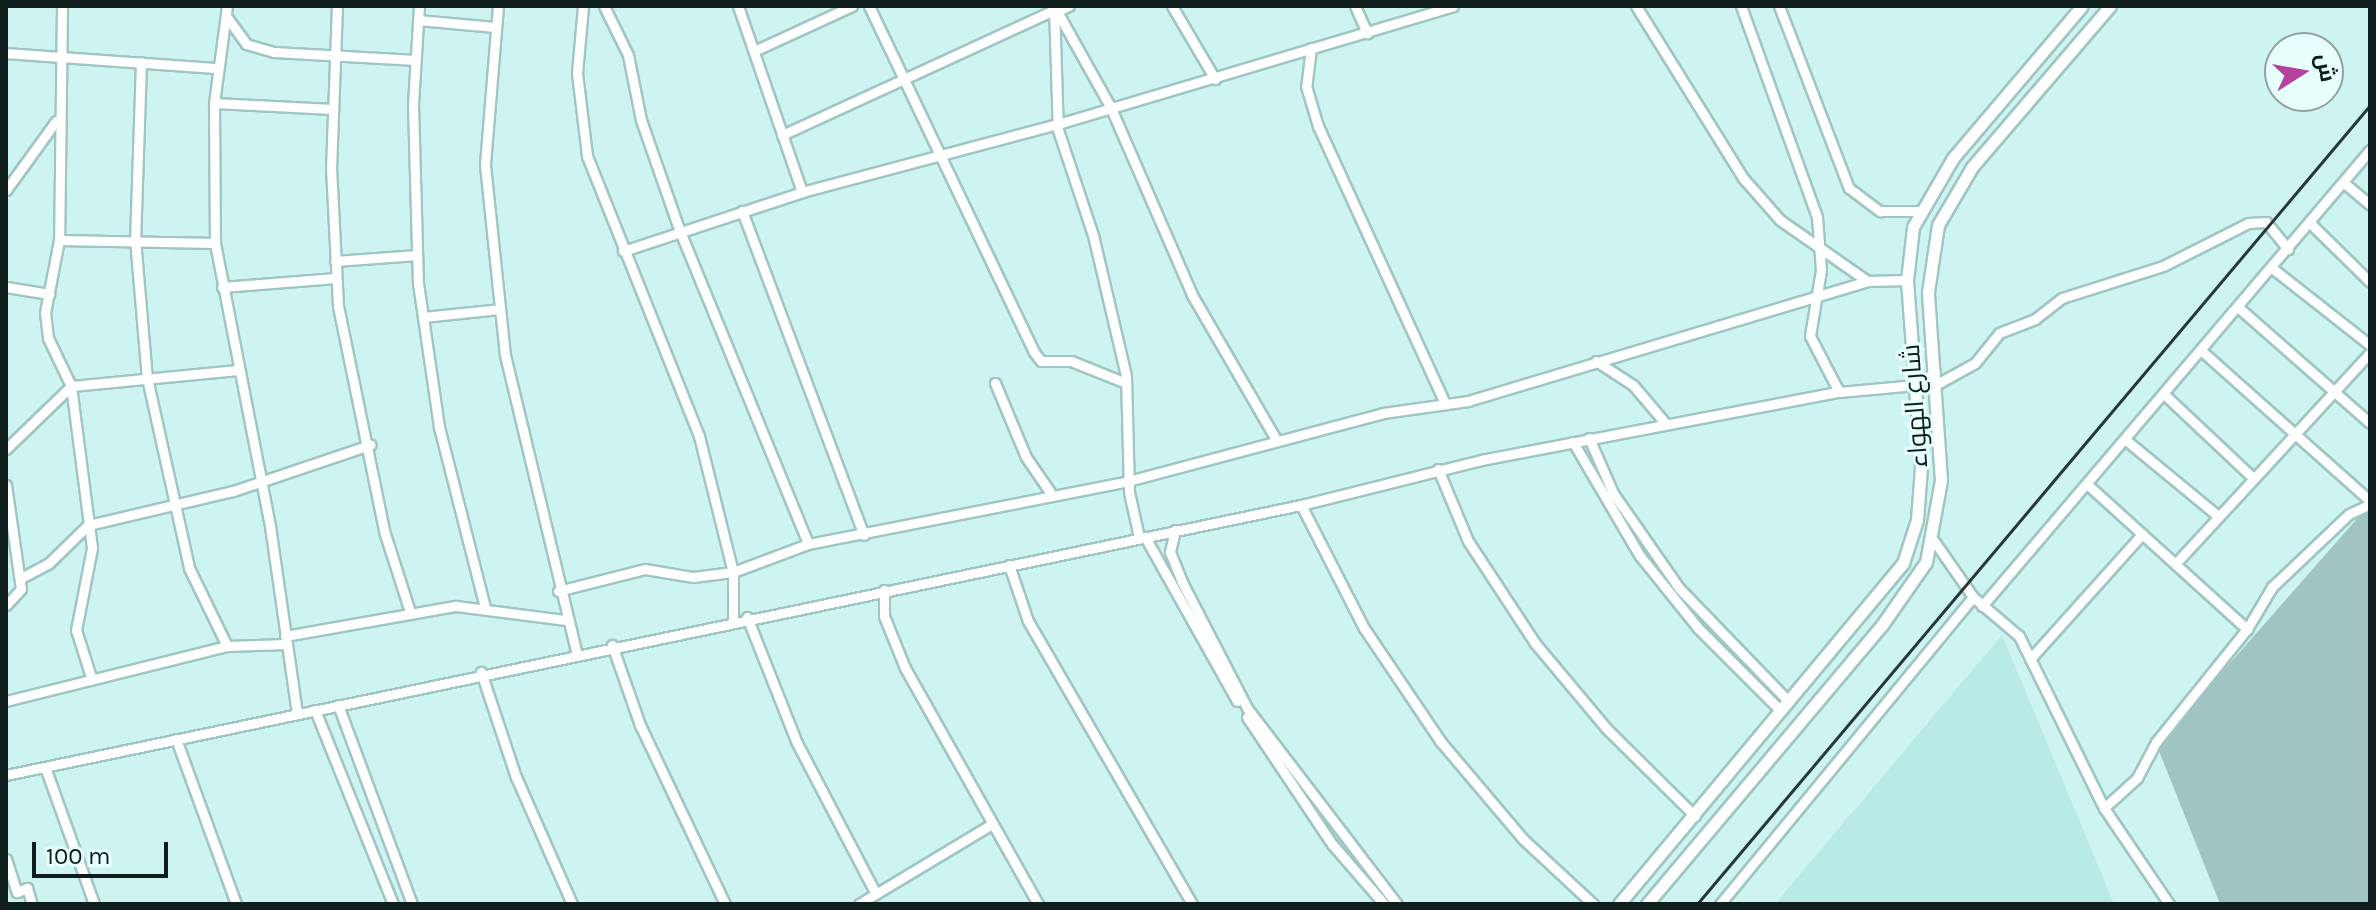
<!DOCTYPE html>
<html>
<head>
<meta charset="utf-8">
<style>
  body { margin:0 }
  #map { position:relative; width:2376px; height:910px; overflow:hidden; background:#cdf4f1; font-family:Karla,Cairo,sans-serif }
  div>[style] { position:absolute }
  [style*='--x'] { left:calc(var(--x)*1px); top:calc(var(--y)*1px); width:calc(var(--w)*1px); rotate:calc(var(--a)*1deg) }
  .built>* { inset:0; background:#b9eae6 }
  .green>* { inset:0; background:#a0c4c1 }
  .roads { filter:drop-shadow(2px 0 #a0c6c3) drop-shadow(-2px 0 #a0c6c3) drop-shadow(0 2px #a0c6c3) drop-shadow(0 -2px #a0c6c3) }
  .minor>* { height:9px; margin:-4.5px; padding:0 4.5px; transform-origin:4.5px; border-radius:4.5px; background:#fff }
  .major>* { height:11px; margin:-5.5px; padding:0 5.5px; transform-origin:5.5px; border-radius:5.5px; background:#fff }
  .rail>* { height:3px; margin:-1.5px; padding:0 1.5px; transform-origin:1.5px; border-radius:1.5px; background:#263837 }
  span { translate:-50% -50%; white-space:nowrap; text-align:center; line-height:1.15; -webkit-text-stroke:6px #e6fefc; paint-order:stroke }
  .street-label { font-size:26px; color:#0f1e1d }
  .frame { position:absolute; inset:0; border:8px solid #0f1e1d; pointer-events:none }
  .north { position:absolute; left:2264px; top:32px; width:80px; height:80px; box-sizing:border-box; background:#e6fefc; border:2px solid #90a4a3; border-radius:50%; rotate:79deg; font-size:22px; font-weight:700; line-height:32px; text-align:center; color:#0f1e1d }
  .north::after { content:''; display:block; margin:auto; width:28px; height:36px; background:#b4439e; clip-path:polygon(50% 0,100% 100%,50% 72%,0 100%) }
  .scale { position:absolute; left:32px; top:842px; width:136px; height:36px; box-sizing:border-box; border:4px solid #0f1e1d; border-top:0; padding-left:10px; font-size:24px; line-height:28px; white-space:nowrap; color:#0f1e1d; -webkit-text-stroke:6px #e6fefc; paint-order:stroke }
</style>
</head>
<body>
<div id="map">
  <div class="built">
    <i style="clip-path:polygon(2002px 635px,2114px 904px,1775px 904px)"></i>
  </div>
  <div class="green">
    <i style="clip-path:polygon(2370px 504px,2370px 904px,2220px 904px,2157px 746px)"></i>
  </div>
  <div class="roads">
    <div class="minor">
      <i style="--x:62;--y:6;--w:234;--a:90.7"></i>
      <i style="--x:59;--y:240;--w:74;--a:100.9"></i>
      <i style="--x:45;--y:313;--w:25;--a:83"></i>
      <i style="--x:48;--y:338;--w:53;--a:64.4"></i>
      <i style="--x:71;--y:386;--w:163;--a:82.6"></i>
      <i style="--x:92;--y:548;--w:84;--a:101"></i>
      <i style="--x:76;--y:630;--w:52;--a:72.3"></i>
      <i style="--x:227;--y:6;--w:98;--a:97.6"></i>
      <i style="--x:214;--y:103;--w:140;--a:89.6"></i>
      <i style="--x:215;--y:243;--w:288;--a:79"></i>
      <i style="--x:270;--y:526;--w:190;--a:81.8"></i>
      <i style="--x:337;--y:6;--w:161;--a:92.1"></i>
      <i style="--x:331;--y:167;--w:139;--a:87.1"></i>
      <i style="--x:338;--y:306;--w:233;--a:78.4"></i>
      <i style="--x:385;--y:534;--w:82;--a:72.2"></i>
      <i style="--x:419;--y:6;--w:99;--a:93.5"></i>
      <i style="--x:413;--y:105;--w:178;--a:88.4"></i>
      <i style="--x:418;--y:283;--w:146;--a:81.7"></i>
      <i style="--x:439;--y:427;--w:186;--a:75.7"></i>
      <i style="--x:498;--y:6;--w:160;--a:94.7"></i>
      <i style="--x:485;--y:165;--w:191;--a:84"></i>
      <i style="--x:505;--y:355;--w:308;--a:76.5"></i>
      <i style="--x:583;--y:6;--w:67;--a:95.1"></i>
      <i style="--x:577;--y:73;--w:84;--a:83.1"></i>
      <i style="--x:587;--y:156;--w:302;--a:68.2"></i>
      <i style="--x:699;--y:436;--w:140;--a:76"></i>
      <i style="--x:733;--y:572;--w:48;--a:90"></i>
      <i style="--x:604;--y:6;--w:55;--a:63.9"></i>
      <i style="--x:628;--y:55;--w:66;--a:78.7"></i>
      <i style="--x:641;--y:120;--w:115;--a:70.8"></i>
      <i style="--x:679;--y:229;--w:340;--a:67.7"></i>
      <i style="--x:738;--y:6;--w:197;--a:71"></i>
      <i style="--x:869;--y:6;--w:383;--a:64.5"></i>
      <i style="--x:1034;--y:352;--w:11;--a:52"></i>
      <i style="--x:1041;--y:361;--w:30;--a:0"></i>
      <i style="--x:1071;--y:361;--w:59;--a:21.8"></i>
      <i style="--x:1054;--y:6;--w:124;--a:88.2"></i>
      <i style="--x:1058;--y:130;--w:111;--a:71.6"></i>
      <i style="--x:1093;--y:235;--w:145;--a:76.8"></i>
      <i style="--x:1126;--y:376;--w:116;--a:88.5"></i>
      <i style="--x:1129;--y:492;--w:46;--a:77.5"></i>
      <i style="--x:1054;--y:6;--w:115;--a:60.8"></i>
      <i style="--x:1110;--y:106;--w:206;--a:66.5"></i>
      <i style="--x:1192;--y:295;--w:169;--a:59.8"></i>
      <i style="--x:1172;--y:6;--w:85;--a:59.5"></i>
      <i style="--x:1355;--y:6;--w:30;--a:66"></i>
      <i style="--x:1636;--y:6;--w:203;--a:58.1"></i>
      <i style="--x:1743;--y:178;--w:56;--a:48.6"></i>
      <i style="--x:1780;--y:220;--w:106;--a:35"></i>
      <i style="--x:1867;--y:281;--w:40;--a:-1.4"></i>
      <i style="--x:1741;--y:6;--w:224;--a:70.2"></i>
      <i style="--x:1817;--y:217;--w:53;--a:85.7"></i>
      <i style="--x:1821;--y:270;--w:67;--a:99.5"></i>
      <i style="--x:1810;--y:336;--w:63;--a:62.6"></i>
      <i style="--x:1779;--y:6;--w:195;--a:69"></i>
      <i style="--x:1849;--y:188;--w:39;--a:37"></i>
      <i style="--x:1880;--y:211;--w:38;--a:0"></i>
      <i style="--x:1057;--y:11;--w:13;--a:-23"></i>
      <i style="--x:226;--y:16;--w:34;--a:54"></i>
      <i style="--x:246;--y:44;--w:29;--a:16"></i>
      <i style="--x:274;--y:52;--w:142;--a:3.2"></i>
      <i style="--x:418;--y:20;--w:77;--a:5.2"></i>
      <i style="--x:1311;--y:48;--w:38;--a:97"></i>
      <i style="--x:1306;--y:86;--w:42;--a:73.3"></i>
      <i style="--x:1318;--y:126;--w:306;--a:65.4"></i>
      <i style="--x:754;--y:51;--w:108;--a:-24.7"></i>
      <i style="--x:6;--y:53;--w:212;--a:4.1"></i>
      <i style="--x:141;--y:62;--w:177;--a:91.9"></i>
      <i style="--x:135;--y:239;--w:140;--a:85.1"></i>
      <i style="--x:147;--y:378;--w:195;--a:77.5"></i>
      <i style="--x:189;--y:568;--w:87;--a:64"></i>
      <i style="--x:214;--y:103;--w:119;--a:2.9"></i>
      <i style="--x:782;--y:135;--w:299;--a:-24.7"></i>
      <i style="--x:2343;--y:182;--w:35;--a:40"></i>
      <i style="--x:6;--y:190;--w:85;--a:-54.1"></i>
      <i style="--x:742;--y:211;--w:346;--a:69.4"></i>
      <i style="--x:2310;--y:223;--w:84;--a:44.5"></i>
      <i style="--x:59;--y:240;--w:156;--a:1.1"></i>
      <i style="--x:623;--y:251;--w:188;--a:-18.2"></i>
      <i style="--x:802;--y:192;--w:265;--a:-14.9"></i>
      <i style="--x:1058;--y:124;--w:412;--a:-16.6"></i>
      <i style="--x:335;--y:261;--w:82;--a:-4.2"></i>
      <i style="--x:2272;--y:268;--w:125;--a:38.2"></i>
      <i style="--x:6;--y:287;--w:44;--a:9.2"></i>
      <i style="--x:222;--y:287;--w:114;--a:-4.5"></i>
      <i style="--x:2239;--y:308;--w:174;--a:41.3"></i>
      <i style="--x:423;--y:317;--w:77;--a:-5.9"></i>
      <i style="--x:2204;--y:353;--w:222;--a:41.7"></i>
      <i style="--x:1596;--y:361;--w:44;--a:33"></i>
      <i style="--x:1633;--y:385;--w:51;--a:49.8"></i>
      <i style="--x:995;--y:383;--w:80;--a:67.3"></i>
      <i style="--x:1026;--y:457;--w:42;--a:55.6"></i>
      <i style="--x:1937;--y:384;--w:43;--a:-28.9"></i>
      <i style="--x:1975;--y:363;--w:38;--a:-51"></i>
      <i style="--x:1999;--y:333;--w:39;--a:-21"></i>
      <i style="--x:2035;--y:319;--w:34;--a:-38"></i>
      <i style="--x:2062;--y:298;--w:106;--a:-17.6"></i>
      <i style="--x:2163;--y:266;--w:95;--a:-26.8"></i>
      <i style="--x:2248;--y:223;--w:18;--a:-3"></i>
      <i style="--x:2266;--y:222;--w:35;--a:51"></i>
      <i style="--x:2166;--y:396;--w:120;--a:43.3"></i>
      <i style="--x:1589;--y:438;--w:60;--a:66.4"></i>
      <i style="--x:1613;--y:493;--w:116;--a:55.2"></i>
      <i style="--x:1679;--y:588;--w:157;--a:46"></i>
      <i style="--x:2127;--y:441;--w:118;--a:39.5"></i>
      <i style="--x:1573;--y:442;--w:132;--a:59.6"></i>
      <i style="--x:1640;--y:556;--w:92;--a:51.1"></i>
      <i style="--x:1698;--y:628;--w:116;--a:45"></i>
      <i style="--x:6;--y:449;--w:91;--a:-44.1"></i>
      <i style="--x:71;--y:386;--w:168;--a:-5.5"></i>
      <i style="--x:1438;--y:469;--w:78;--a:67.4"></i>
      <i style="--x:1468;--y:541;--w:122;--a:56.7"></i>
      <i style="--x:1535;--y:643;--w:111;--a:50.1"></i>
      <i style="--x:1606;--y:728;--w:125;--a:44.7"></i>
      <i style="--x:6;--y:485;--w:105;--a:81.8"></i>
      <i style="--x:21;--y:589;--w:22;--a:133"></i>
      <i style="--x:2088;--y:485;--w:215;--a:42.2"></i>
      <i style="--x:1301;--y:505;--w:138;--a:62.9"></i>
      <i style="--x:1364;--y:628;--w:138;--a:56"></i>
      <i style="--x:1441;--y:742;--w:127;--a:49.8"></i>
      <i style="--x:1523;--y:839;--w:96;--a:42.9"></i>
      <i style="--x:1175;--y:530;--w:23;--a:103"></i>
      <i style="--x:1170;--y:552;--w:32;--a:68"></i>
      <i style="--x:1182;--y:582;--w:142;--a:62.7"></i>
      <i style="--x:1247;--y:708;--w:247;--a:52.6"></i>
      <i style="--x:1145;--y:537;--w:188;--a:60.7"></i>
      <i style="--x:1934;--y:541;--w:68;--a:55.1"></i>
      <i style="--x:1973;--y:597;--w:60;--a:40.3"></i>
      <i style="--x:2019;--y:636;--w:192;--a:63.7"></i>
      <i style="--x:2104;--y:808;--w:116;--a:55.9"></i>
      <i style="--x:2176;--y:563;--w:286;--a:-47.3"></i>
      <i style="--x:1009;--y:565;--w:59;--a:71.3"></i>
      <i style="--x:1028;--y:621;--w:327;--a:59.9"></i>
      <i style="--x:21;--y:578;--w:32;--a:-28"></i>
      <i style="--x:49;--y:563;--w:54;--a:-44.3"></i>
      <i style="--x:88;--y:525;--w:149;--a:-13.2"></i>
      <i style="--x:233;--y:491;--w:145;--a:-18.6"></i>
      <i style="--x:884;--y:590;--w:26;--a:90"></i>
      <i style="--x:884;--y:616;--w:56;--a:68"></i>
      <i style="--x:905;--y:668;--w:271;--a:60.6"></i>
      <i style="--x:558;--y:591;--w:90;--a:-14.2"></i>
      <i style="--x:645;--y:569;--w:49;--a:9.5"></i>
      <i style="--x:693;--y:577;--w:40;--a:-7.1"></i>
      <i style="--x:733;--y:572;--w:80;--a:-20.5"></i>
      <i style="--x:808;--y:544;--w:326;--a:-11.1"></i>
      <i style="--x:1128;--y:481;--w:264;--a:-14.9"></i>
      <i style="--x:1383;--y:413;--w:86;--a:-8"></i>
      <i style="--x:1468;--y:401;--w:417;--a:-16.7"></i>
      <i style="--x:1982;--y:606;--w:599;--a:-49.61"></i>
      <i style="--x:747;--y:617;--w:136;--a:68.4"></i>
      <i style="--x:797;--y:743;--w:170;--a:62.4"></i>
      <i style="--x:285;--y:636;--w:174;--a:-10"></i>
      <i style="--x:456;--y:606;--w:111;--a:7.3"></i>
      <i style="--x:612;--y:645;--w:85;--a:70.7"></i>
      <i style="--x:640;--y:725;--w:198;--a:64.6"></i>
      <i style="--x:2030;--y:659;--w:168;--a:-48.1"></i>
      <i style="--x:481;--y:672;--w:111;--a:71.6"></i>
      <i style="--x:516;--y:777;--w:139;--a:66.2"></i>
      <i style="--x:6;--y:701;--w:228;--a:-14"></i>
      <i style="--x:227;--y:646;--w:59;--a:-1.9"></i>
      <i style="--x:338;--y:705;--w:212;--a:69.6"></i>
      <i style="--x:315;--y:710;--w:209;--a:68.1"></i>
      <i style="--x:1247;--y:717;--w:153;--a:56.2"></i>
      <i style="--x:1332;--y:844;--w:79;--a:49.1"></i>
      <i style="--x:176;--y:739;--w:176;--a:70"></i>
      <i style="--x:45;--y:767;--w:145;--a:70.3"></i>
      <i style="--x:6;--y:775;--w:1323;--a:-11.78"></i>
      <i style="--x:1301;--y:505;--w:186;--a:-14"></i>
      <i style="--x:1481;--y:460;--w:364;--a:-10.8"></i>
      <i style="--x:1839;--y:392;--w:77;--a:-5.2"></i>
      <i style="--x:1916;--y:385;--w:23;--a:-34"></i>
      <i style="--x:2104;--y:808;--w:45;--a:-42.3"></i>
      <i style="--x:2137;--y:778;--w:41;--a:-62.2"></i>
      <i style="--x:2156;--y:742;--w:145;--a:-51.2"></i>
      <i style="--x:2247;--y:629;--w:49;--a:-59.2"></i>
      <i style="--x:2272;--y:587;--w:106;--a:-43.5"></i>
      <i style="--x:2349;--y:514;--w:23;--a:-25"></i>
      <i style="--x:6;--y:859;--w:35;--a:72"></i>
      <i style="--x:17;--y:892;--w:11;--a:-22"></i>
      <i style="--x:27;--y:888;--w:17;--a:73"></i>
      <i style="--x:859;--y:904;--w:152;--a:-31"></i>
      <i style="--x:1720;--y:904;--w:398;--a:-50.5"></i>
    </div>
    <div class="major">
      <i style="--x:1619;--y:904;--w:444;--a:-50.2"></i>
      <i style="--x:1903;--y:563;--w:45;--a:-72"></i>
      <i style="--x:1917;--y:520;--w:53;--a:-85.7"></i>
      <i style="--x:1921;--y:467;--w:188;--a:-94.3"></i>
      <i style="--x:1907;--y:280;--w:53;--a:-83.5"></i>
      <i style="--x:1913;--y:227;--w:80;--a:-59.9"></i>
      <i style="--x:1953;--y:158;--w:199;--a:-49.7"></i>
      <i style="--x:1647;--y:904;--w:365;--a:-49.9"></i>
      <i style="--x:1882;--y:625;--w:77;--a:-55.1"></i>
      <i style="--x:1926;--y:562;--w:83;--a:-79.6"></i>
      <i style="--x:1941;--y:480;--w:188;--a:-94"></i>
      <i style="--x:1928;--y:292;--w:68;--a:-81.5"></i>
      <i style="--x:1938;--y:225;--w:67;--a:-59.6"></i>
      <i style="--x:1972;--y:167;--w:212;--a:-49.4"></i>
    </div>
  </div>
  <div class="rail">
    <i style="--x:1697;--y:904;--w:1045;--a:-49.89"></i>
  </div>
  <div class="street-label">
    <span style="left:1915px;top:406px;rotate:-94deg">شارع الهواء</span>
  </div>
  <div class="frame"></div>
  <div class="north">ش</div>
  <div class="scale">100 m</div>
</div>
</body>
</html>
